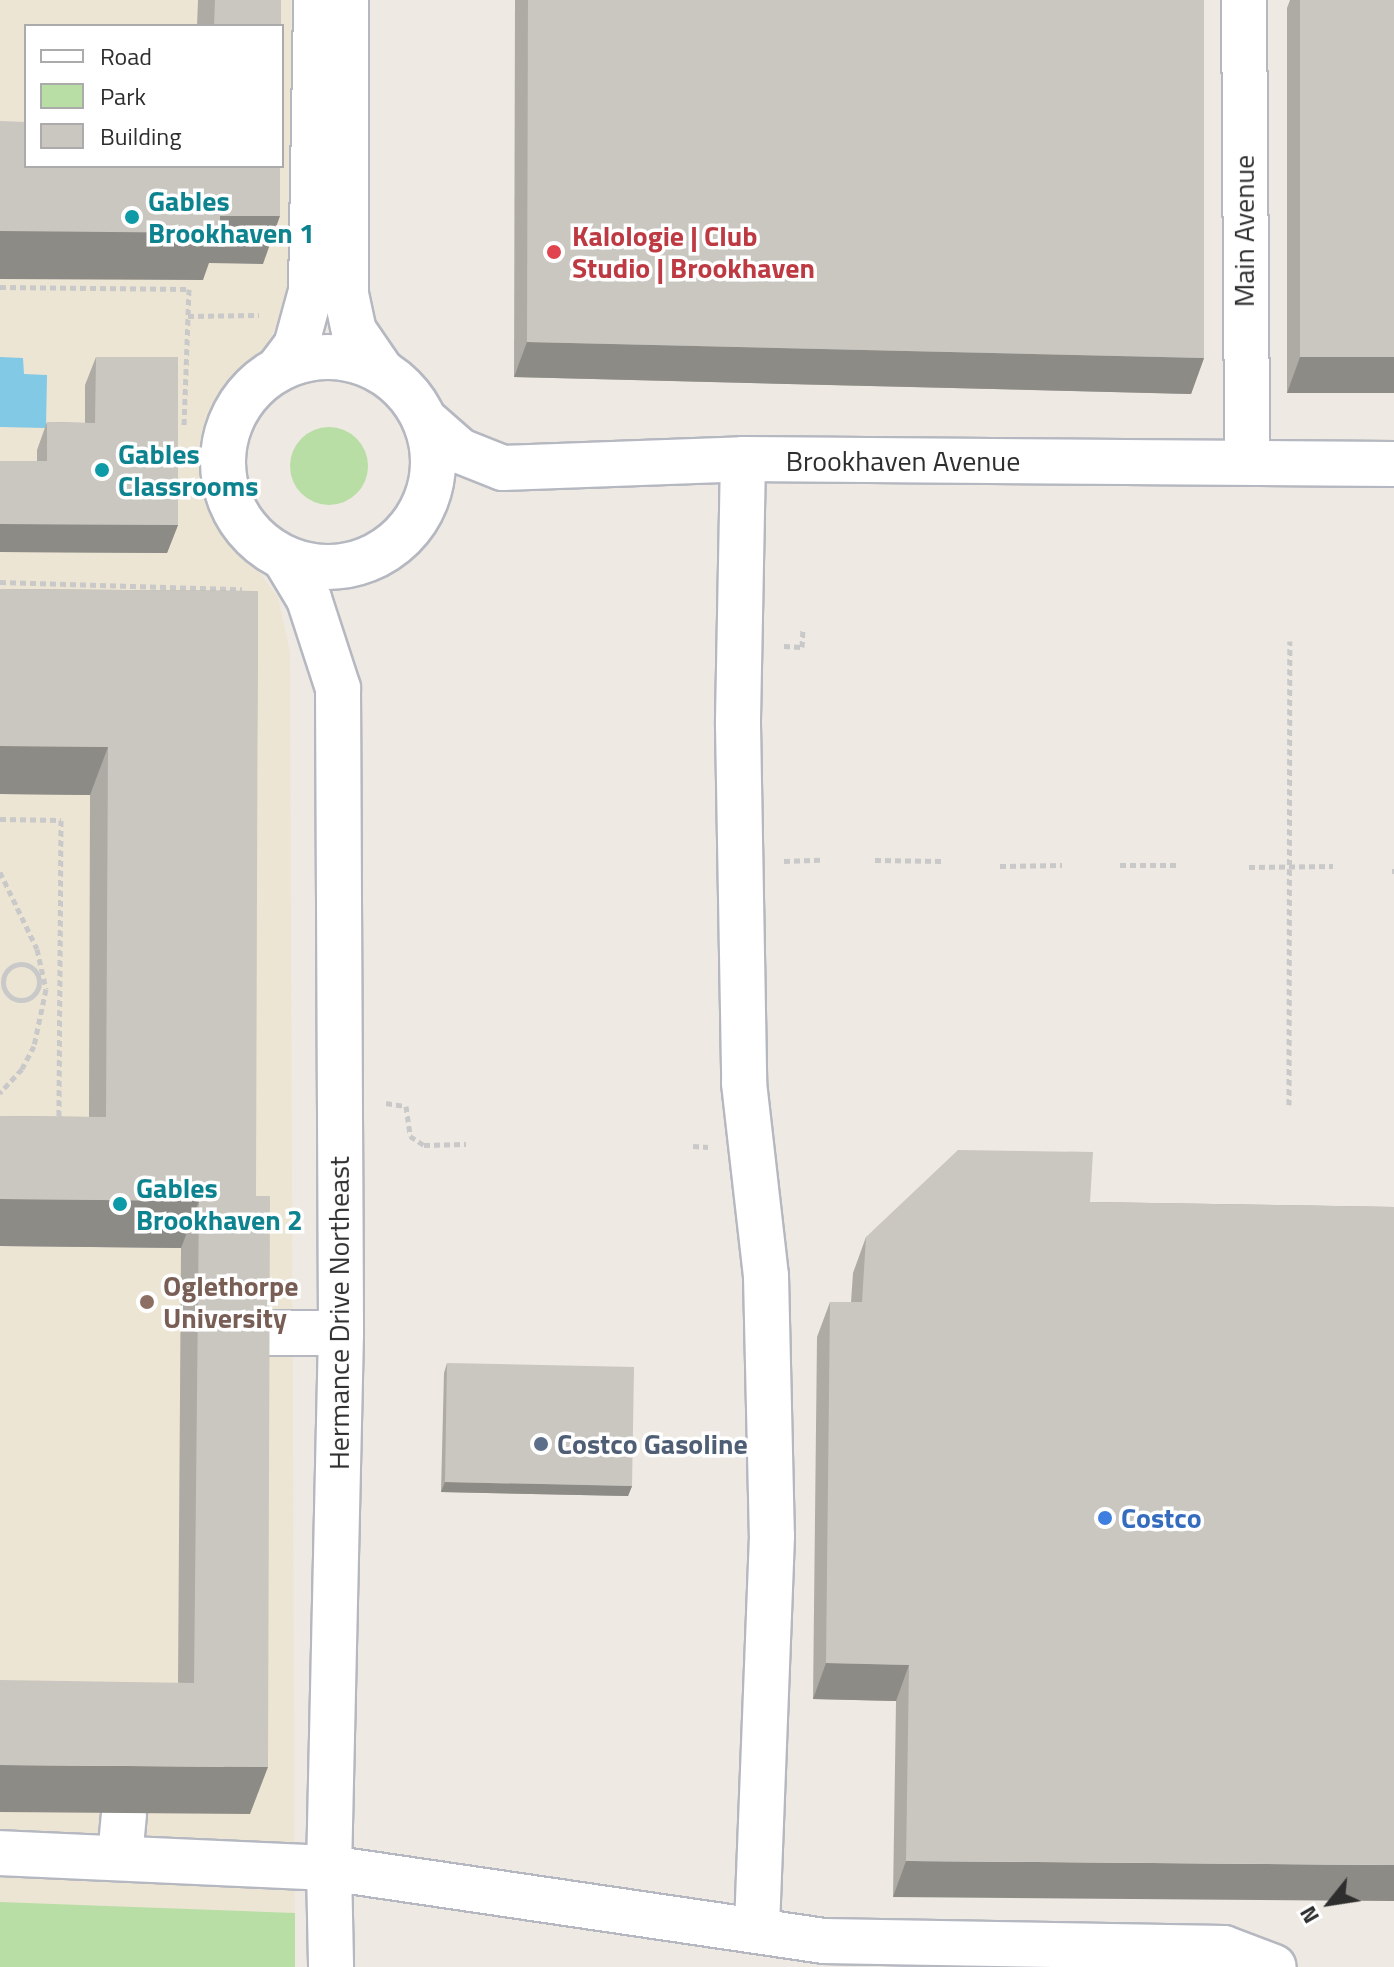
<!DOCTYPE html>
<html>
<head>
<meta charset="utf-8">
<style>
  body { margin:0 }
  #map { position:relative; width:1394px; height:1967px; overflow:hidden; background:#eee9e2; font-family:"Titillium Web",sans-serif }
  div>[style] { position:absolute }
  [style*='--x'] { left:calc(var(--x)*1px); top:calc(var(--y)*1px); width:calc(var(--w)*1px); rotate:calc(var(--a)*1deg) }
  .education>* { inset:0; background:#ede5d4 }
  .green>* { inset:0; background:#b8dea5 }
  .round { border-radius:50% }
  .water>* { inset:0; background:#81c9e4 }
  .path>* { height:5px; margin-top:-2.5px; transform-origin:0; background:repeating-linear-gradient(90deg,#c9c9c9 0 6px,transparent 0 10px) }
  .path>.ring { margin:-2.5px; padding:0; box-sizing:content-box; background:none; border:5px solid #c9c9c9; border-radius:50% }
  .roads { filter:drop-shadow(2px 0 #b5b8c0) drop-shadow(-2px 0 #b5b8c0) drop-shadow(0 2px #b5b8c0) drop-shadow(0 -2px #b5b8c0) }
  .minor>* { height:44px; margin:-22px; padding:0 22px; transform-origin:22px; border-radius:22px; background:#fff }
  .minor>.ring { margin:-22px; padding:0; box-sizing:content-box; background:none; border:44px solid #fff; border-radius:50% }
  .wall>* { inset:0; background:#aeaba5 }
  .shaded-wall>* { inset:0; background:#8d8b86 }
  .building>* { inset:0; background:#cac7c0 }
  .dots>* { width:22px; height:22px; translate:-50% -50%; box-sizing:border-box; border:4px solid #fff; border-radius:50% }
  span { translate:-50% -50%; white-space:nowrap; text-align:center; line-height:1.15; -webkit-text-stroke:7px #fff; paint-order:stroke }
  .culture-label { font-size:28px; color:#0d838f; font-weight:700 }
  .left { translate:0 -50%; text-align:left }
  .street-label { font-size:28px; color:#2e2e2e }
  .health-label { font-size:28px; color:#be3a42; font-weight:700 }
  .education-label { font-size:28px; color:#785e54; font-weight:700 }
  .service-label { font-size:28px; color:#4e5e75; font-weight:700 }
  .shop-label { font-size:28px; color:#366cbe; font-weight:700 }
  .legend { position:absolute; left:24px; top:24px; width:260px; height:144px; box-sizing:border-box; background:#fff; border:2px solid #ababab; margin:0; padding:10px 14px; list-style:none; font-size:24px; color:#2e2e2e }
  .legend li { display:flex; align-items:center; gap:16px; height:40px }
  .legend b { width:40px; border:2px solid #ababab }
  .north { position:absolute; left:1290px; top:1863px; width:80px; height:80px; -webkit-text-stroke:6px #fff; paint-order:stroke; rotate:240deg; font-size:22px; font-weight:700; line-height:32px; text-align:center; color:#2e2e2e }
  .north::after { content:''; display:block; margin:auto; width:28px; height:36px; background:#2e2e2e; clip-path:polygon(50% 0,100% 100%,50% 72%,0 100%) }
</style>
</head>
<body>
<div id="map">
  <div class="education">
    <i style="clip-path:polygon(evenodd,0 0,291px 0,295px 266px,287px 306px,267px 343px,216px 403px,205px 475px,220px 519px,278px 597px,290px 652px,295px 1967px,0 1967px,0 0,26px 26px,282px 26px,282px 166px,26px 166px,26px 26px)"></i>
  </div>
  <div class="green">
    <i class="round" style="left:290px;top:427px;width:78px;height:78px"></i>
    <i style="clip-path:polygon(0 1902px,295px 1913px,295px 1967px,0 1967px)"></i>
  </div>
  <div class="water">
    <i style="clip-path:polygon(0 357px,23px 358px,24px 374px,47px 375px,46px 428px,0 427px)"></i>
  </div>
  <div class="path">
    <i style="--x:0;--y:287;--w:189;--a:0.6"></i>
    <i style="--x:189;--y:289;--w:139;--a:92.1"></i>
    <i style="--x:188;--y:316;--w:71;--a:-0.8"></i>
    <i style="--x:0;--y:582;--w:242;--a:1.7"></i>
    <i style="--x:784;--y:646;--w:18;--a:3"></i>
    <i style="--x:802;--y:647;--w:19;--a:-87"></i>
    <i style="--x:0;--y:819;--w:61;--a:0.9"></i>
    <i style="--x:61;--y:820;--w:302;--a:90.4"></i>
    <i style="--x:875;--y:860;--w:67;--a:0.9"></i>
    <i style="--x:784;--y:861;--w:36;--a:-2"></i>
    <i style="--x:1120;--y:865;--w:59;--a:0"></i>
    <i style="--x:1000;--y:866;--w:62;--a:-0.9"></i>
    <i style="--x:1249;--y:867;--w:84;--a:-0.7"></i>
    <i style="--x:1392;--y:871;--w:2;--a:0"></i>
    <i style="--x:0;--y:872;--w:85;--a:64.3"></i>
    <i style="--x:37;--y:949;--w:41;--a:77.3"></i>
    <i style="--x:46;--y:989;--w:58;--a:101.9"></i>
    <i style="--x:34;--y:1046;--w:26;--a:118"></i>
    <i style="--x:22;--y:1069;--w:33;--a:133"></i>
    <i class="ring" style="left:3px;top:964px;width:31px;height:31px"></i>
    <i style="--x:386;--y:1103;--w:20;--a:9"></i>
    <i style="--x:406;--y:1106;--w:30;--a:82"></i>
    <i style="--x:410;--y:1136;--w:17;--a:33"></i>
    <i style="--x:424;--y:1145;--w:42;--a:-1.4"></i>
    <i style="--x:1289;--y:1105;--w:464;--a:-89.9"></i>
    <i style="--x:693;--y:1146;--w:15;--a:4"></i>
  </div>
  <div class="roads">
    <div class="minor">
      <i style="--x:346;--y:0;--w:294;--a:90"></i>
      <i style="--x:346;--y:294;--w:38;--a:78"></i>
      <i style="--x:354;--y:331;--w:46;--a:55.6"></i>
      <i style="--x:1244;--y:0;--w:462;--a:89.6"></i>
      <i class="ring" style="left:223px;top:357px;width:166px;height:166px"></i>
      <i style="--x:280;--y:367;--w:26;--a:-53"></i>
      <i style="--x:296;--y:346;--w:57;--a:-74.7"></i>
      <i style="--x:311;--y:291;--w:291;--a:-89"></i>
      <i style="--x:427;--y:422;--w:44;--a:41.3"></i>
      <i style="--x:460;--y:451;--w:46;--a:21.6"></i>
      <i style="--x:503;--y:468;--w:240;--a:-2.1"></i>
      <i style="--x:743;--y:459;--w:651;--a:0.44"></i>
      <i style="--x:743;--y:459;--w:266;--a:91.1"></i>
      <i style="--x:738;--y:725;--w:358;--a:89"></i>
      <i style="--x:744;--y:1083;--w:194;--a:83.5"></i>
      <i style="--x:766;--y:1276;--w:260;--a:88.7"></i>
      <i style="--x:772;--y:1536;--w:395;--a:92.2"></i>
      <i style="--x:285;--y:559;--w:47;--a:59"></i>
      <i style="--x:309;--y:599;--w:94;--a:72"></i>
      <i style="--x:338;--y:688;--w:645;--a:89.73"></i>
      <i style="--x:341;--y:1333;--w:535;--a:91.28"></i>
      <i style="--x:329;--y:1868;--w:99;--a:88.8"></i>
      <i style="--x:252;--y:1333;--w:89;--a:0"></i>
      <i style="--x:0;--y:1853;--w:329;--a:2.6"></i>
      <i style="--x:329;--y:1868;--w:500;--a:8.39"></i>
      <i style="--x:824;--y:1941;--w:400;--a:1"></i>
      <i style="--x:1224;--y:1948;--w:53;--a:20.8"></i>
      <i style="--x:120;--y:1857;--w:43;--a:-84.7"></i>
    </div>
  </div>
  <div class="wall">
    <i style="clip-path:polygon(198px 0,281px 0,281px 26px,197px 26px)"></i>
    <i style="clip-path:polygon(515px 0,1204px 0,1204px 358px,1191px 394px,514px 377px)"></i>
    <i style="clip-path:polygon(1290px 0,1394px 0,1394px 393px,1287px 393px,1287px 8px)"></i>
    <i style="clip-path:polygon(96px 357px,178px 525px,167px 553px,0 552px,0 461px,37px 461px,37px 450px,47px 422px,85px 423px,85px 385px)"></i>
    <i style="clip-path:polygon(0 589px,258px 591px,250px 1814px,178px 1682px,181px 1248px,0 1246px,0 1116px,89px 1117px,90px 795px,0 794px)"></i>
    <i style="clip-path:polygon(1090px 1202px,1394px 1207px,893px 1897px,896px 1701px,813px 1699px,817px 1337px,830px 1302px,851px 1302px,853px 1273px,866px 1237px)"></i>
    <i style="clip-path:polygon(447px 1363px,632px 1486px,628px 1496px,441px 1492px,444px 1373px)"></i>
  </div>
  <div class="shaded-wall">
    <i style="clip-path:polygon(220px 216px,280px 216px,263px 264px,209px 263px,203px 280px,0 279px,0 231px)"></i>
    <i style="clip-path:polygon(527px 342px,1204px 358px,1191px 394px,514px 377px)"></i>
    <i style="clip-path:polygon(1300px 357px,1394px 357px,1394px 393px,1287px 393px)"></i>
    <i style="clip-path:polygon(0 524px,178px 525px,167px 553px,0 552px)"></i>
    <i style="clip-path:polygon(0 746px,108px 747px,90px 795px,0 794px)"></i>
    <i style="clip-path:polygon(0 1199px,199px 1201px,181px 1248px,0 1246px)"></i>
    <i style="clip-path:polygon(445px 1482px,632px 1486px,628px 1496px,441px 1492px)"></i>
    <i style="clip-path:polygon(826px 1663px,909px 1665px,896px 1701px,813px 1699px)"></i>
    <i style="clip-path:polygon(0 1765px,268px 1767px,250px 1814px,0 1812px)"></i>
    <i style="clip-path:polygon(906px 1861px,1394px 1865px,1394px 1901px,893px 1897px)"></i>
  </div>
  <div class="building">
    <i style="clip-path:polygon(215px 0,281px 0,281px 26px,214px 26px)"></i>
    <i style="clip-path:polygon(528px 0,1204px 0,1204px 358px,527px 342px)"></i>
    <i style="clip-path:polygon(1300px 0,1394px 0,1394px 357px,1300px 357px)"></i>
    <i style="clip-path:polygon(0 121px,26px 122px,26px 166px,280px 166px,280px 216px,220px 216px,220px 233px,0 231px)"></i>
    <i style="clip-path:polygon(96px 357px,178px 357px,178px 525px,0 524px,0 461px,47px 461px,47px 422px,95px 423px)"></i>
    <i style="clip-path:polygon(0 589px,258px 591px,256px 1196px,270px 1196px,268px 1767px,0 1765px,0 1680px,194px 1683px,199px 1201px,0 1199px,0 1116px,106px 1117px,108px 747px,0 746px)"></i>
    <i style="clip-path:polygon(958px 1150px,1093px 1152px,1090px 1202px,1394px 1207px,1394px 1865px,906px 1861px,909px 1665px,826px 1663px,830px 1302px,862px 1302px,866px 1237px)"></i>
    <i style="clip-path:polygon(447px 1363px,634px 1367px,632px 1486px,445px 1482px)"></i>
  </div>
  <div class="dots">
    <i style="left:132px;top:217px;background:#0f9aa8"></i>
    <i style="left:554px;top:252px;background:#e0444e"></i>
    <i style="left:102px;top:470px;background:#0f9aa8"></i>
    <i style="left:120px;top:1204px;background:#0f9aa8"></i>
    <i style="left:147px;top:1302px;background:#8d6e63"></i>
    <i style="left:541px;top:1444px;background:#5c6f8a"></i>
    <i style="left:1105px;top:1518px;background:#3f7fe0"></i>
  </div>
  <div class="culture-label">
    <span class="left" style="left:148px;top:217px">Gables<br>Brookhaven 1</span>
    <span class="left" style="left:118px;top:470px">Gables<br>Classrooms</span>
    <span class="left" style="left:136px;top:1204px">Gables<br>Brookhaven 2</span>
  </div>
  <div class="street-label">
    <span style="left:1244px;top:231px;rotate:-90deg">Main Avenue</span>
    <span style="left:903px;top:461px">Brookhaven Avenue</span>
    <span style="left:339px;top:1313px;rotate:-90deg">Hermance Drive Northeast</span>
  </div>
  <div class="health-label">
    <span class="left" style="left:572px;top:252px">Kalologie | Club<br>Studio | Brookhaven</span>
  </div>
  <div class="education-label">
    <span class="left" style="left:163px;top:1302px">Oglethorpe<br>University</span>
  </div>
  <div class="service-label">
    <span class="left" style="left:557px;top:1444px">Costco Gasoline</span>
  </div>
  <div class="shop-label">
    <span class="left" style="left:1121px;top:1518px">Costco</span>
  </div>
  <ul class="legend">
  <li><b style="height:10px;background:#fff"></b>Road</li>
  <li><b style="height:22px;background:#b8dea5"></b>Park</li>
  <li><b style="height:22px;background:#cac7c0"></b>Building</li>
  </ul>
  <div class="north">N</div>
</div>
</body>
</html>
